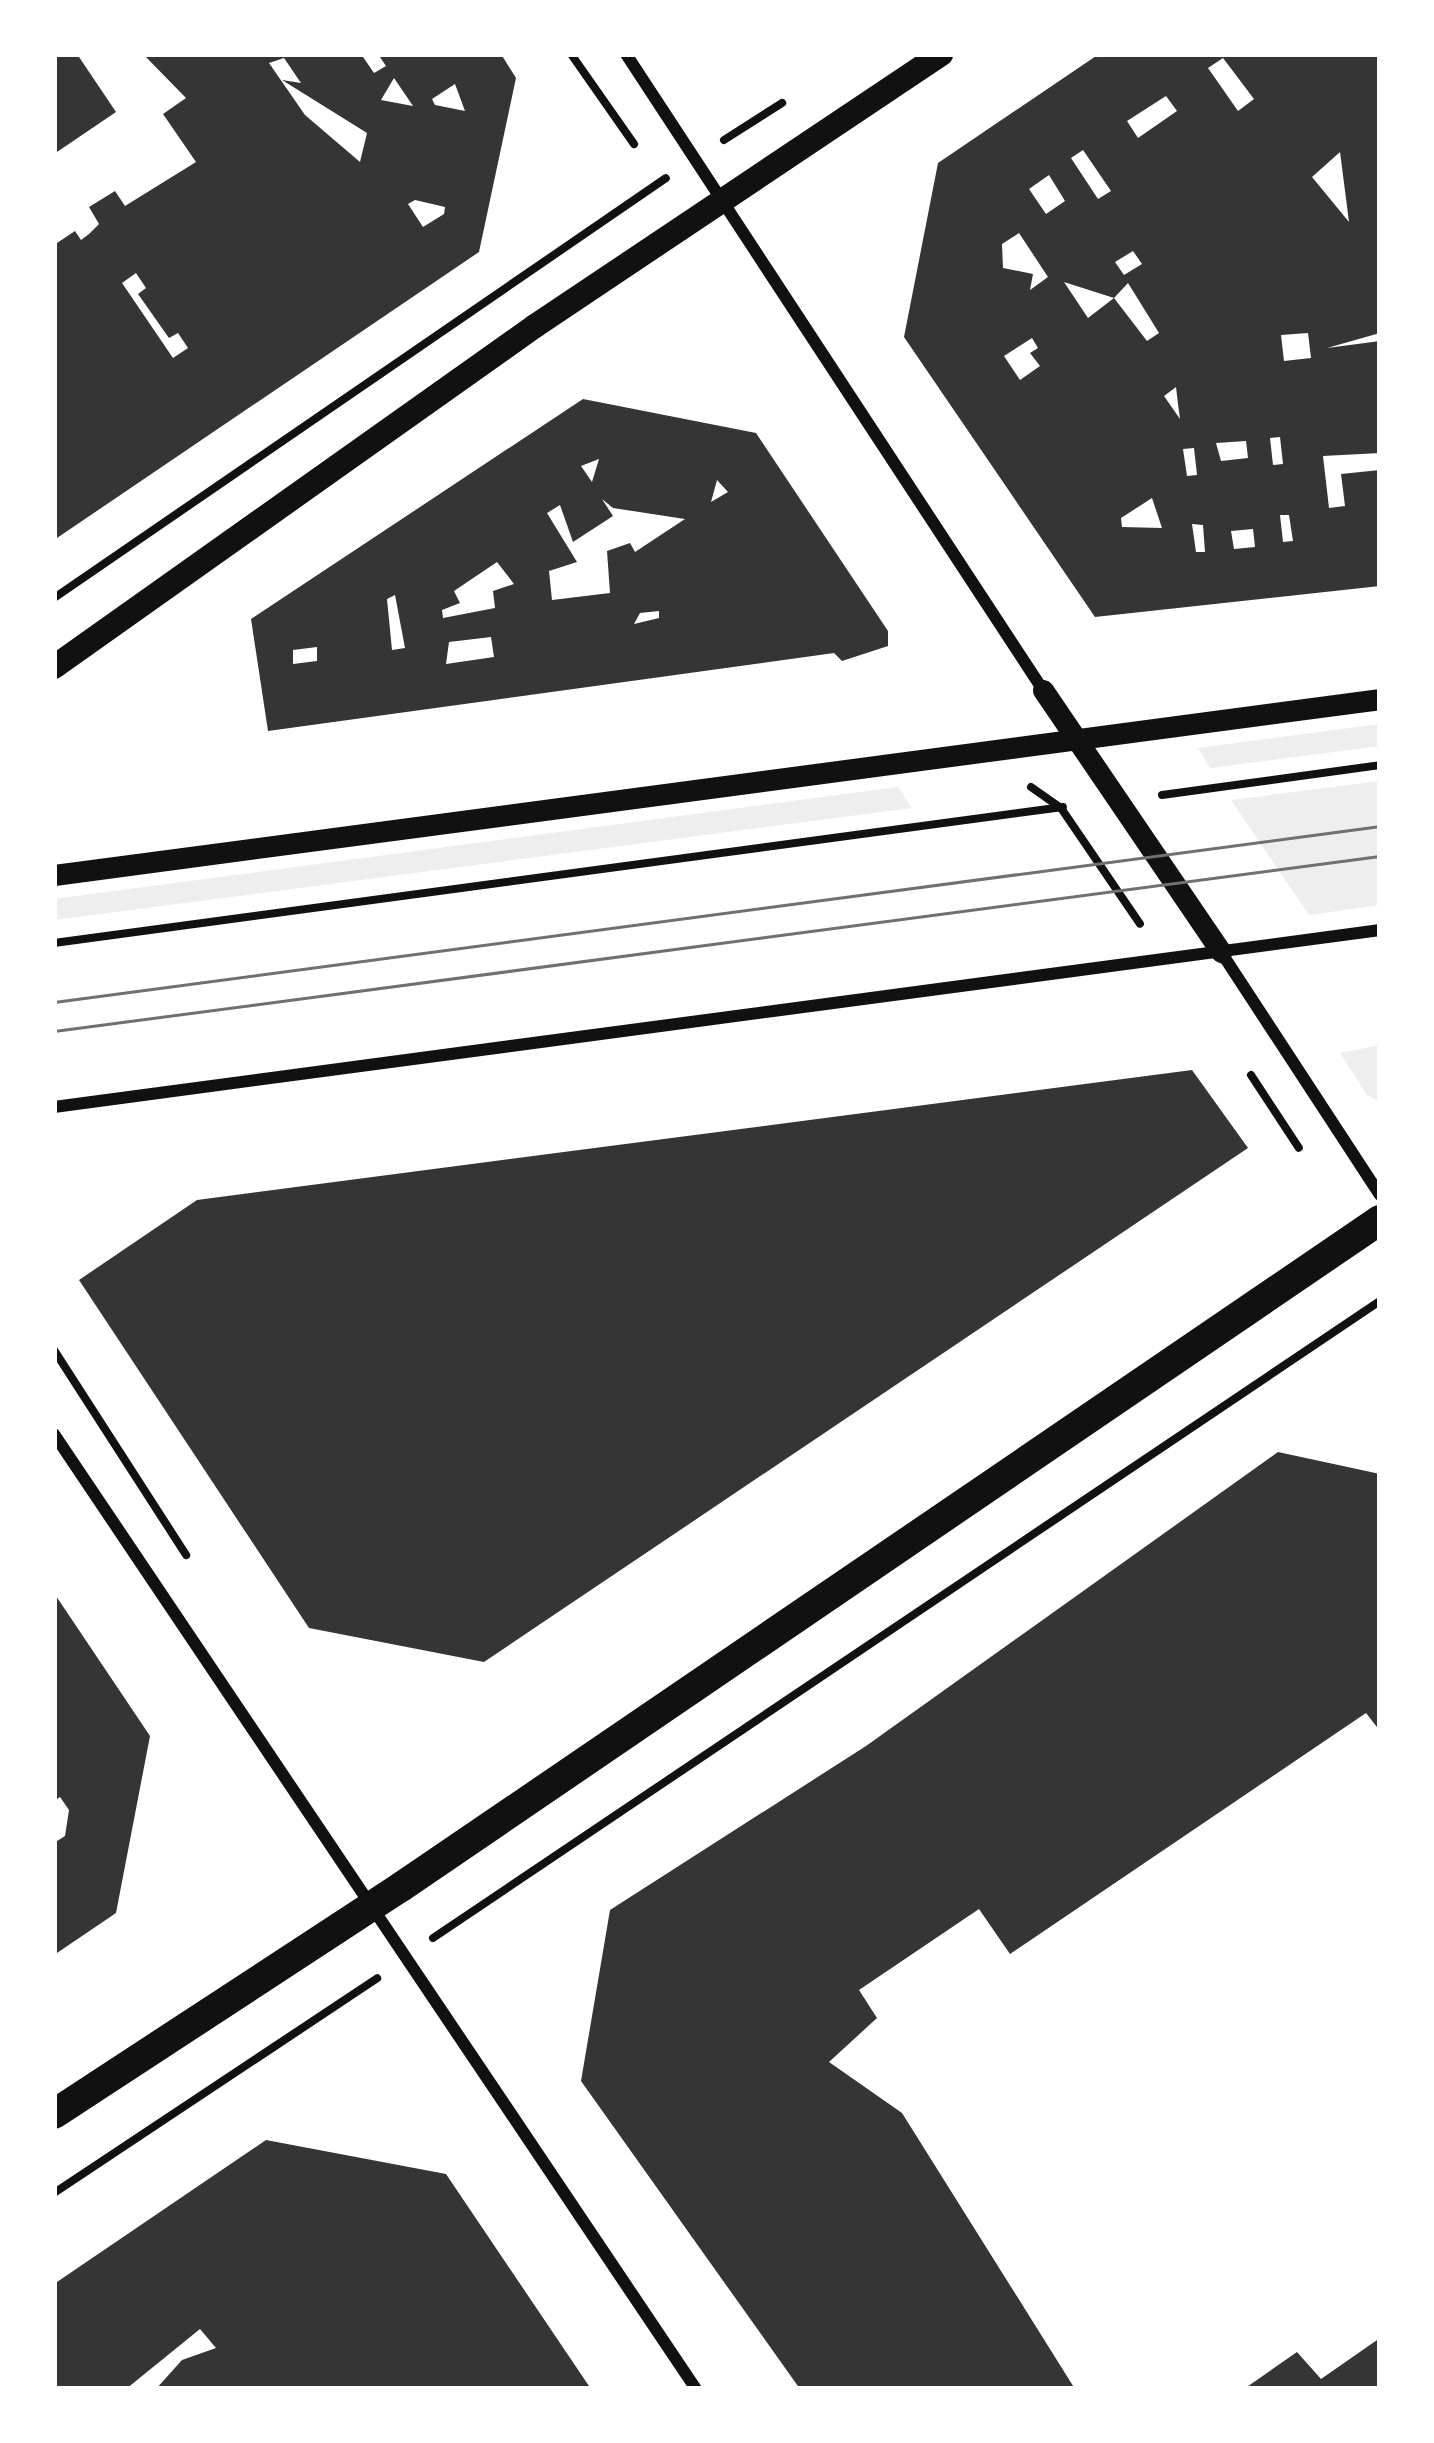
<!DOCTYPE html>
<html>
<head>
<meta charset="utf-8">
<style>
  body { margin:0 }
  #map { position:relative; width:1434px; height:2443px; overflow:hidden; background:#fff; font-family:"Open Sans",sans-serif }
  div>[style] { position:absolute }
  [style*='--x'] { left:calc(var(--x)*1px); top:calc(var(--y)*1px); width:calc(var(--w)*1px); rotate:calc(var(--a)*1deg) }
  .green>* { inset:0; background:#eee }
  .building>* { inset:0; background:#353535 }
  .path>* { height:8px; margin:-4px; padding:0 4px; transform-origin:4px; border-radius:4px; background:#111 }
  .minor>* { height:12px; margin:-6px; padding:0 6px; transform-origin:6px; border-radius:6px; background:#111 }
  .tertiary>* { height:21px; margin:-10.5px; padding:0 10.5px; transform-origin:10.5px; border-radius:10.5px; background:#111 }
  .secondary>* { height:24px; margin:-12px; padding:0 12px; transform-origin:12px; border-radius:12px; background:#111 }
  .primary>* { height:30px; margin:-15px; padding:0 15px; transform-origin:15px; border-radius:15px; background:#111 }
  .tram>* { height:3px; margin:-1.5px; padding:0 1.5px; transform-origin:1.5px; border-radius:1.5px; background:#707070 }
  span { translate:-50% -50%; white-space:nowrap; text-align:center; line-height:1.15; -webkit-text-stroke:9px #fff; paint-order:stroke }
  .frame { position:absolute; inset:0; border:57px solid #fff; pointer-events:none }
</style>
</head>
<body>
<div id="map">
  <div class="green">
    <i style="clip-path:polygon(1380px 724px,1380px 746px,1210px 768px,1198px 748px)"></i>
    <i style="clip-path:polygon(1380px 781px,1380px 905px,1309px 915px,1231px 800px)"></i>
    <i style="clip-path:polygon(898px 787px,912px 808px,54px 920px,54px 899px)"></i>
    <i style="clip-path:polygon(1380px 1045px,1380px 1102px,1367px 1095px,1340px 1053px)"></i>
  </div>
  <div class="building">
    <i style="clip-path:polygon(54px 54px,77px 54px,116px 112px,54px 154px)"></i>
    <i style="clip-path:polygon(evenodd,143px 54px,361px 54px,374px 73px,386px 66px,378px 54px,501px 54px,516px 78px,479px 252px,54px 540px,54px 245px,75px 231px,81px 240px,89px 234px,99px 224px,89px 207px,115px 191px,125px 206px,196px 162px,163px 114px,186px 98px,143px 54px,284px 58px,301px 83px,282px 80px,367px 133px,360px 162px,305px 115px,269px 63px,284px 58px,143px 54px,394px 78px,413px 106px,381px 100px,394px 78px,143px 54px,455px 84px,465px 111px,435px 105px,432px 99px,455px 84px,143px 54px,415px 200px,445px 207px,444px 214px,423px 227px,408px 204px,415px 200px,143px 54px,136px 273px,146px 288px,138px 294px,169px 338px,178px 333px,188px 348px,173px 358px,122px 283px,136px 273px)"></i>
    <i style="clip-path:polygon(evenodd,1099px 54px,1380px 54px,1380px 333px,1327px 348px,1380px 341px,1380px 453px,1323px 456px,1329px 508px,1345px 506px,1341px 474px,1380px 470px,1380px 586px,1095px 617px,904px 337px,938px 163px,1099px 54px,1223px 58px,1254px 99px,1238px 111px,1208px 68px,1223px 58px,1099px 54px,1166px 96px,1177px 111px,1138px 138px,1127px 121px,1166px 96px,1099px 54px,1083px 150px,1111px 191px,1098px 199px,1071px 158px,1083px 150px,1099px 54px,1340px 152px,1349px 222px,1312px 177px,1340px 152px,1099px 54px,1049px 175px,1065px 201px,1046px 214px,1029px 189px,1049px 175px,1099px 54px,1019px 233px,1048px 277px,1030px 290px,1033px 274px,1003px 268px,1002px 244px,1019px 233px,1099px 54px,1133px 251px,1142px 264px,1124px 275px,1115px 262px,1133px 251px,1099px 54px,1064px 282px,1114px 298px,1088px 318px,1064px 282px,1099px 54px,1128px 283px,1159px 333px,1147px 341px,1114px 298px,1128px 283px,1099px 54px,1308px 333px,1311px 358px,1284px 361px,1281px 335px,1308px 333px,1099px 54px,1032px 338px,1038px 348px,1030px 353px,1040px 366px,1020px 380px,1004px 356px,1032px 338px,1099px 54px,1176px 387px,1178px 404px,1180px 419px,1164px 396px,1176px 387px,1099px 54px,1280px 437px,1283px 464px,1273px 465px,1270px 438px,1280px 437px,1099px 54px,1246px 441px,1248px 458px,1221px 461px,1216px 443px,1246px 441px,1099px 54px,1194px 448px,1197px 475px,1187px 476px,1183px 449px,1194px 448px,1099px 54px,1152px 498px,1162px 528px,1122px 527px,1121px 518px,1152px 498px,1099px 54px,1280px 515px,1289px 515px,1293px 541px,1283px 542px,1280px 515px,1099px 54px,1192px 524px,1203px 525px,1205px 552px,1196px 552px,1192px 524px,1099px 54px,1253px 529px,1255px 547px,1234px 549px,1231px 531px,1253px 529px)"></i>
    <i style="clip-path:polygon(evenodd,583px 399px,756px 433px,888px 631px,888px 646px,842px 661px,834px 653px,268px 731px,251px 619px,583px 399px,599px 459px,592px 482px,581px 466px,599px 459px,583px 399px,717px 480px,728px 492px,711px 502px,717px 480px,583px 399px,602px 499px,613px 508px,685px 519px,635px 552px,630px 543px,607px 551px,610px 593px,552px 600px,549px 571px,577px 562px,547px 513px,560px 505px,573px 542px,613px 516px,602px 499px,583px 399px,497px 562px,514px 584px,493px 591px,495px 608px,443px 618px,442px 610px,460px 603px,454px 591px,497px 562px,583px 399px,395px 595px,405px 648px,392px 650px,387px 599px,395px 595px,583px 399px,659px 611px,659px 618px,634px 624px,640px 613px,659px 611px,583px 399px,491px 637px,494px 657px,446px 664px,449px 642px,491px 637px,583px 399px,317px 647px,317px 661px,293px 664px,293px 650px,317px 647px)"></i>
    <i style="clip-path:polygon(1192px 1070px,1248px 1148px,484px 1662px,309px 1628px,79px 1280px,197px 1200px)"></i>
    <i style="clip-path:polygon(1278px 1452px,1380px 1474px,1380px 1731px,1366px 1713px,1010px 1954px,979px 1909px,859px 1990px,877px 2018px,829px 2062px,902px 2113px,1075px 2389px,800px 2389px,581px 2081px,610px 1910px,866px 1746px)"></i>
    <i style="clip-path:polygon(54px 1593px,150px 1736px,116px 1913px,54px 1955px,54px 1843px,65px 1836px,69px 1810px,60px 1797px,54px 1801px)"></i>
    <i style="clip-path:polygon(266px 2140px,446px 2174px,591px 2389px,156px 2389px,182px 2360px,216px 2348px,200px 2329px,126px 2389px,54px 2389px,54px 2284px)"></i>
    <i style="clip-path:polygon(1380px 2338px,1380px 2389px,1244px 2389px,1297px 2352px,1321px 2379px)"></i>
  </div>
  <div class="path">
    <i style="--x:571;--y:54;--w:110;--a:55"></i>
    <i style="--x:724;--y:140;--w:69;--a:-32.5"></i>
    <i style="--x:54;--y:598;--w:742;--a:-34.46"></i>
    <i style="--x:1031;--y:787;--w:37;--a:35"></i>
    <i style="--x:1061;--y:808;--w:140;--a:55.7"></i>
    <i style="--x:1162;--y:795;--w:220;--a:-7.8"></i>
    <i style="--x:54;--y:943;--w:1018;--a:-7.68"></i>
    <i style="--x:1251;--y:1075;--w:87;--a:56.7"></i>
    <i style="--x:54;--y:1350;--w:244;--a:57.2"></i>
    <i style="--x:433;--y:1938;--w:1141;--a:-33.93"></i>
    <i style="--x:54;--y:2193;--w:388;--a:-33.6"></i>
  </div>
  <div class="minor">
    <i style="--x:626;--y:54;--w:761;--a:56.75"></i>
    <i style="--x:1221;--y:952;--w:290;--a:56.8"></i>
    <i style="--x:54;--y:1107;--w:1338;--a:-7.6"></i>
    <i style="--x:54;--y:1434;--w:1151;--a:56.09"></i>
  </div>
  <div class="tertiary">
    <i style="--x:1043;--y:690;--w:317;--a:55.8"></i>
    <i style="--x:54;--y:875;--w:1338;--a:-7.56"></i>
  </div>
  <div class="secondary">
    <i style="--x:54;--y:667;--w:590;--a:-35.33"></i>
    <i style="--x:535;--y:326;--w:489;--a:-33.8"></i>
  </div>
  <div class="primary">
    <i style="--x:54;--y:2114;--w:415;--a:-33.2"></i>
    <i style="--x:401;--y:1887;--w:1185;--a:-34.27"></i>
  </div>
  <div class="tram">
    <i style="--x:54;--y:1002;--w:1338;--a:-7.56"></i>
    <i style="--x:54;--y:1031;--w:1337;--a:-7.52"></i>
  </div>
  <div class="frame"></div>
</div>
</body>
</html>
